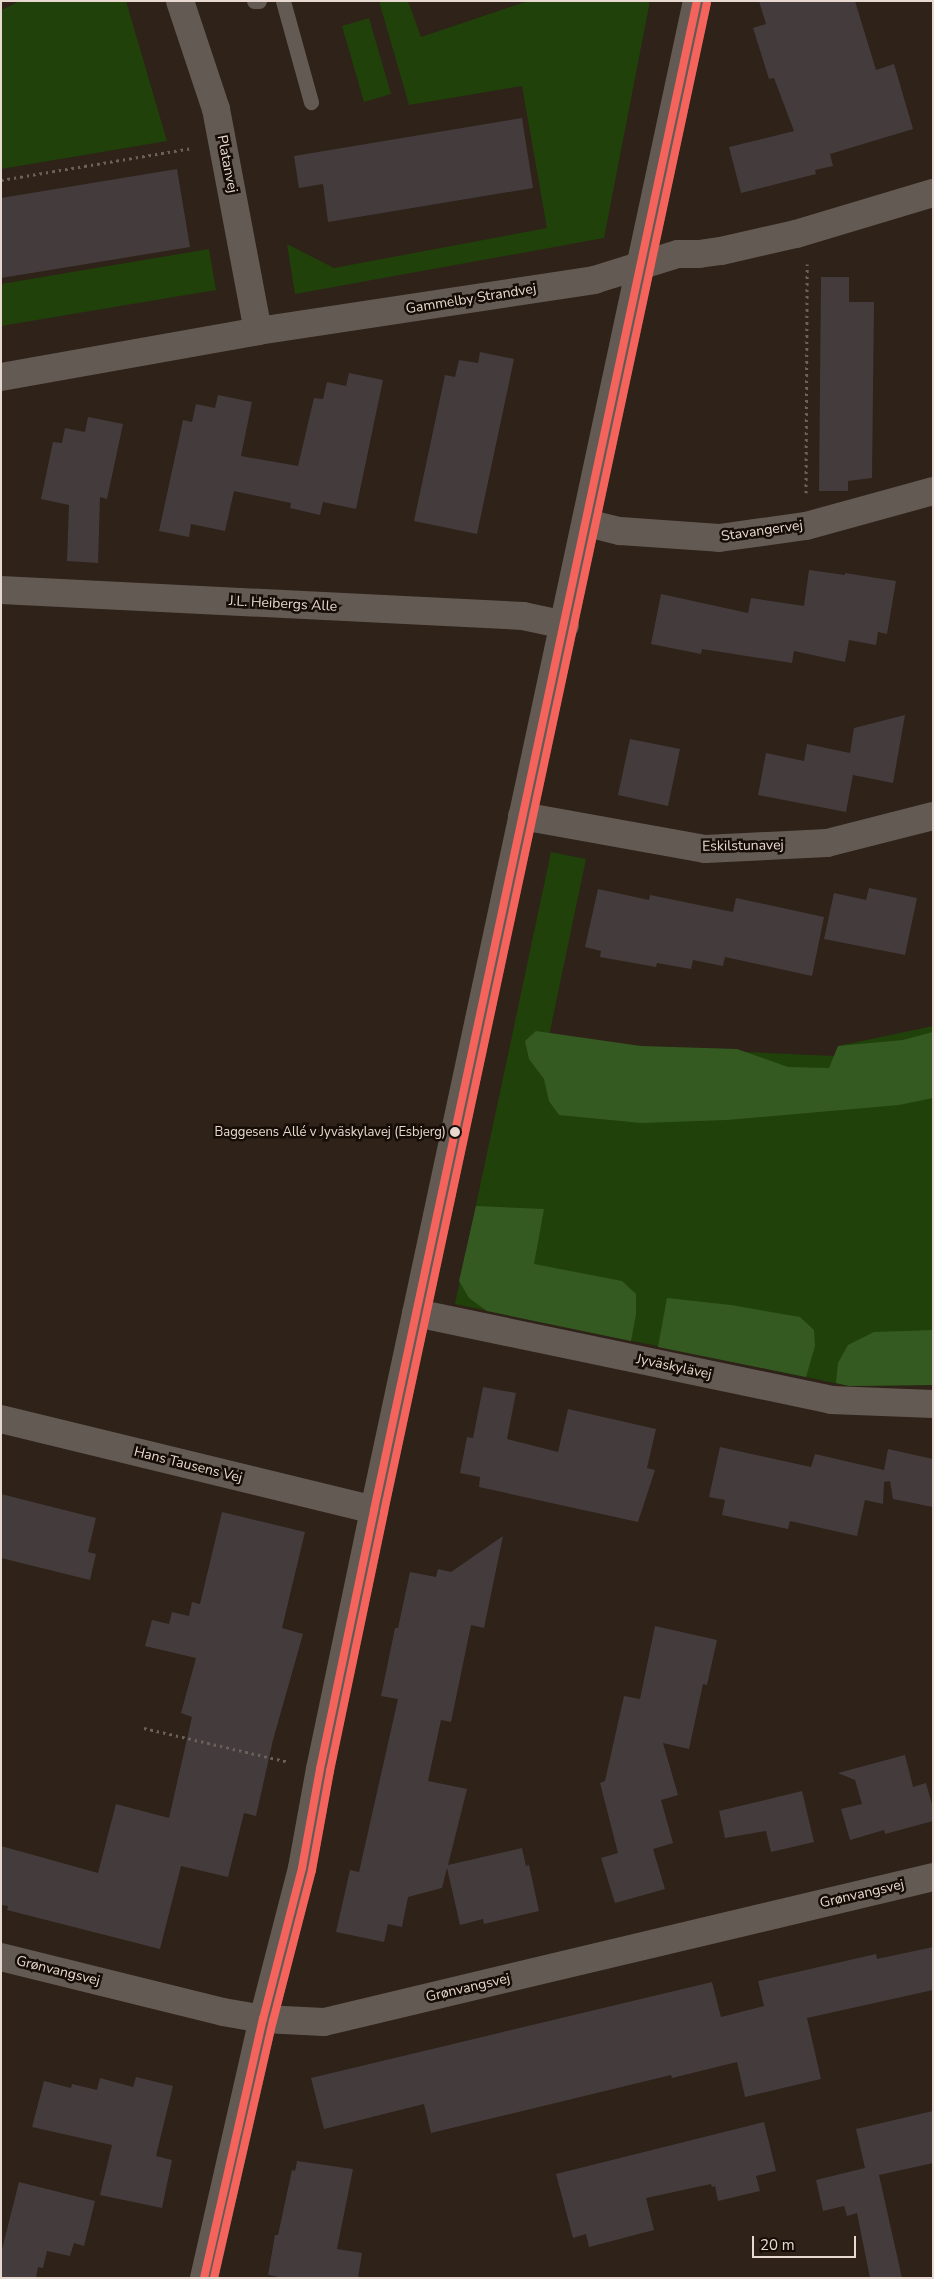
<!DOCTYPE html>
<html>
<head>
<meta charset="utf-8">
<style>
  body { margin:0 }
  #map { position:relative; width:934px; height:2279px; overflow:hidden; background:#2e2219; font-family:"Nunito Sans",sans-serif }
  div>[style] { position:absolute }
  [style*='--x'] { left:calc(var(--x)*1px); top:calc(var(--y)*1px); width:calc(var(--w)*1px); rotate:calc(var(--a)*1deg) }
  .green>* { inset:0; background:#20410a }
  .forest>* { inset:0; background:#355a21 }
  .building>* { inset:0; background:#443c3c }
  .path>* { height:3px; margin-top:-1.5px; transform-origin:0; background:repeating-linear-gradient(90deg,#6a615a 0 2.5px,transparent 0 6.5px) }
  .lane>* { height:15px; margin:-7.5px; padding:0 7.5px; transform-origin:7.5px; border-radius:7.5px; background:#645a54 }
  .street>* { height:28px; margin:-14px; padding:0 14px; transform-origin:14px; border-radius:14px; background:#645a54 }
  .bus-1>* { height:8px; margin:-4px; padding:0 4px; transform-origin:4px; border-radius:4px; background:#f5645c }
  .bus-2>* { height:8px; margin:-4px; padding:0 4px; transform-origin:4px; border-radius:4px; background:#f5645c }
  .dots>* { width:14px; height:14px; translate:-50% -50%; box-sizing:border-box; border:2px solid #170d07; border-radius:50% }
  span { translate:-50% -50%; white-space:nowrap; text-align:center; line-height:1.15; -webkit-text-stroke:5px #170d07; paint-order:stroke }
  .bus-label { font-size:13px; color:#e7d9cf }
  .right { translate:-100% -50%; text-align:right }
  .street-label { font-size:14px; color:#e7d9cf }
  .frame { position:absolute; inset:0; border:2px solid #e7d9cf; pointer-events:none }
  .scale { position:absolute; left:752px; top:2236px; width:104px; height:22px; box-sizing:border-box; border:2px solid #e7d9cf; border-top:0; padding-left:6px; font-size:15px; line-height:18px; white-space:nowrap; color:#e7d9cf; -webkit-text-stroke:4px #170d07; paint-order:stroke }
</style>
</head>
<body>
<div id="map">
  <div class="green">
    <i style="clip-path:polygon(20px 1px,126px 1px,167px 141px,1px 169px,1px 10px)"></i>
    <i style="clip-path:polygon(379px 1px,408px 1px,421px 37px,528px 1px,650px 1px,604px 238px,295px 294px,287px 244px,334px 268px,547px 228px,522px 86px,409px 105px)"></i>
    <i style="clip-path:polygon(369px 18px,391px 94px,364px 102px,342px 26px)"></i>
    <i style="clip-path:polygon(209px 249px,216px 290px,1px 326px,1px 284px)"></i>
    <i style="clip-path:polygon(551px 852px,586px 859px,549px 1036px,654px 1057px,745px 1052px,834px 1056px,838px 1046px,933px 1026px,933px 1385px,849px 1386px,455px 1304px)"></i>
  </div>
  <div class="forest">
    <i style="clip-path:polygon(536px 1031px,641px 1046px,737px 1049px,788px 1067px,829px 1068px,838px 1046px,903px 1040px,933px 1032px,933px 1098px,899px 1105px,727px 1120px,641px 1123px,559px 1115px,549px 1101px,544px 1079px,529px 1059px,525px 1041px)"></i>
    <i style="clip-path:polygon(476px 1206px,544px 1209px,534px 1264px,622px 1281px,636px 1294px,636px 1314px,631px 1341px,487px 1311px,469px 1298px,459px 1281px)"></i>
    <i style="clip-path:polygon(667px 1298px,731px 1305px,800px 1317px,814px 1330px,815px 1346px,806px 1377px,658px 1347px)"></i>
    <i style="clip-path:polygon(933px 1330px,933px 1385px,849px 1386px,836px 1383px,838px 1363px,848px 1345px,874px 1332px)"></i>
  </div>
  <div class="building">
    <i style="clip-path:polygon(759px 1px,855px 1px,876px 70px,894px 64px,913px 129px,830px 154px,833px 166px,815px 170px,816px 174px,741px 193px,729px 147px,794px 131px,774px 78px,769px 79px,753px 28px,766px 24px)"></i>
    <i style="clip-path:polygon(522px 118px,533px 188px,328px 222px,323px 184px,299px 188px,294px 156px)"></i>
    <i style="clip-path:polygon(177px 169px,190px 247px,1px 278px,1px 198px)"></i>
    <i style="clip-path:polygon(821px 277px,849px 277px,849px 302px,874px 302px,872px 478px,848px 481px,848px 491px,819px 491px)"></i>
    <i style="clip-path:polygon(480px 352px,514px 359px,477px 534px,414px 521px,445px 375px,455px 377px,459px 360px,478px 363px)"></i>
    <i style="clip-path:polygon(349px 373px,383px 380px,356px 509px,323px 502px,320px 515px,290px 508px,291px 503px,234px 491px,225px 531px,191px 524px,189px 537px,159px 531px,183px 420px,192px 422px,196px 404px,215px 408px,218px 395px,252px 402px,241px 456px,298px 466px,314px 398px,323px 399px,327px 382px,346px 386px)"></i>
    <i style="clip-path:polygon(88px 417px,123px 424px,107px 499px,100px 497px,98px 563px,67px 561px,69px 505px,41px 499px,53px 442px,62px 443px,65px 428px,85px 432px)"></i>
    <i style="clip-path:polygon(809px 570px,845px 575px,845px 573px,896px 581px,887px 634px,878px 632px,876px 645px,849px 640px,845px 662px,794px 651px,792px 663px,702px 649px,701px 654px,651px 644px,661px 594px,748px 613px,751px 598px,804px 606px)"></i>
    <i style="clip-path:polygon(905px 715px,893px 783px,853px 775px,846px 812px,758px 795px,766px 753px,804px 761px,807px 744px,850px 753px,854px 728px)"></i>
    <i style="clip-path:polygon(630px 739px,680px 749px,668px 806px,618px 795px)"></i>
    <i style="clip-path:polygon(869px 888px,917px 898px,905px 955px,824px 939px,834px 893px,866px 900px)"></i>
    <i style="clip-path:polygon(598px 889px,649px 900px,650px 895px,733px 912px,736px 898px,824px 917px,812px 976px,725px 957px,723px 966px,693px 960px,691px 969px,657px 963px,656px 967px,600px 957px,601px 951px,585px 947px)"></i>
    <i style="clip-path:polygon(483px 1387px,516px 1393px,507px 1439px,558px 1452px,568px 1409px,656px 1429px,647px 1468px,655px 1470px,638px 1522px,479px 1487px,480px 1477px,460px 1473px,467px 1437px,473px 1438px)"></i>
    <i style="clip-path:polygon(720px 1447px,811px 1467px,815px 1454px,884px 1470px,888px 1449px,933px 1459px,933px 1507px,893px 1499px,890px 1481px,884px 1482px,883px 1504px,865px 1500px,857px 1536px,790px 1521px,788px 1529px,722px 1515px,725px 1500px,709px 1497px)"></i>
    <i style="clip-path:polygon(1px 1494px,96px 1518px,88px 1552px,96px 1554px,90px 1580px,1px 1558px)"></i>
    <i style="clip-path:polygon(222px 1512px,305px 1532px,282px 1628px,303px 1634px,273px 1740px,256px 1816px,244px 1813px,228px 1877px,181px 1866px,160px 1949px,7px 1910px,8px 1906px,1px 1905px,1px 1846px,98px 1873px,116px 1804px,169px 1818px,192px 1717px,181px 1713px,196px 1658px,145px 1646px,152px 1620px,169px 1624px,172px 1612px,189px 1616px,192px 1602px,200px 1604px)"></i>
    <i style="clip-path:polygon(503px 1536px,484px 1628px,471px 1625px,451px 1722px,441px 1720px,428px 1781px,467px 1789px,448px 1865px,522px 1848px,526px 1866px,529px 1865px,539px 1911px,484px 1924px,483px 1919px,460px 1925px,447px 1868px,442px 1888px,408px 1897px,402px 1927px,388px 1924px,384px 1942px,336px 1932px,350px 1870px,359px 1872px,398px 1699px,381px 1696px,395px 1628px,398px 1628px,410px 1572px,436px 1577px,438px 1569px,451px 1572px)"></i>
    <i style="clip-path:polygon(655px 1626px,717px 1640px,707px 1685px,703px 1684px,689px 1749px,663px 1743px,678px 1795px,661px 1800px,673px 1843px,653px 1849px,665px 1889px,615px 1903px,601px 1858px,618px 1853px,600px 1783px,605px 1781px,624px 1696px,640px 1699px)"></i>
    <i style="clip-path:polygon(905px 1755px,913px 1787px,926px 1783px,933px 1808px,933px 1821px,885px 1834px,884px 1830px,850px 1840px,841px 1809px,862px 1804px,855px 1780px,838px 1773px)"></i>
    <i style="clip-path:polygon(802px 1791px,814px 1842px,771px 1852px,766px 1831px,725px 1838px,719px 1811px)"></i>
    <i style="clip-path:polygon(933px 1947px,933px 1990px,807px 2018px,821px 2079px,745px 2097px,737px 2062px,672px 2078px,671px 2075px,431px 2133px,424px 2104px,324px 2129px,311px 2078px,712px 1982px,721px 2017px,764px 2006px,758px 1981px,876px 1954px,877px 1959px)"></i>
    <i style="clip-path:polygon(136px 2077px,173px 2086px,156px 2156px,172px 2160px,162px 2208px,100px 2195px,112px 2145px,32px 2127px,44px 2081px,71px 2088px,72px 2084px,97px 2090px,100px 2078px,133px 2087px)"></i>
    <i style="clip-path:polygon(933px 2111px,933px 2163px,879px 2175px,902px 2278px,870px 2278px,857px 2213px,847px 2216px,844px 2206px,823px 2211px,816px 2180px,865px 2168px,856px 2129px)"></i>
    <i style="clip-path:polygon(764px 2122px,776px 2171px,756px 2176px,760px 2191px,718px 2201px,715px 2186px,712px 2187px,711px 2184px,646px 2198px,654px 2230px,589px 2247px,586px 2234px,573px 2238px,556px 2174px)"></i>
    <i style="clip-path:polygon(297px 2161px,353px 2169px,337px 2249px,362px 2253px,358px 2278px,285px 2278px,268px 2275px,275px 2235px,278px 2235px,292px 2170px,295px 2171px)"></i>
    <i style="clip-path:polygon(19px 2182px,95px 2201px,84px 2246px,74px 2243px,70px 2256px,47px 2251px,43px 2268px,38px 2267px,36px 2278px,1px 2278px,1px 2253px)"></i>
  </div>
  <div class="path">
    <i style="--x:1;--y:180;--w:194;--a:-9.5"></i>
    <i style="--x:806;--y:493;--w:229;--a:-89.7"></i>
    <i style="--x:144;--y:1728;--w:149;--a:13.2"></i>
  </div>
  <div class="lane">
    <i style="--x:254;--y:1;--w:5;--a:0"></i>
    <i style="--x:283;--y:1;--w:105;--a:74.5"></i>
  </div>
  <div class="street">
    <i style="--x:180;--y:1;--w:114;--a:71.6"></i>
    <i style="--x:216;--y:109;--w:226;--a:79.3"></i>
    <i style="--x:1;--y:377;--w:261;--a:-10.1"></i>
    <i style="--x:258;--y:331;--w:340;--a:-8.6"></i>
    <i style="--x:594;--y:280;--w:88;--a:-17.2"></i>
    <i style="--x:678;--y:254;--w:21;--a:0"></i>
    <i style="--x:699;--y:254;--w:22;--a:-8"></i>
    <i style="--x:721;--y:251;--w:77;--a:-12.8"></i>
    <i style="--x:796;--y:234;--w:143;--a:-16.7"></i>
    <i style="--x:587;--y:523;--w:34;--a:14"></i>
    <i style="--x:620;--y:531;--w:99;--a:4"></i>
    <i style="--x:719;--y:538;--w:88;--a:-7.9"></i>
    <i style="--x:806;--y:526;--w:132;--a:-15.4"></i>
    <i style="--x:1;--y:590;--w:523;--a:2.85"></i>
    <i style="--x:523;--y:616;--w:43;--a:12.1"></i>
    <i style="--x:522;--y:816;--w:186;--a:10.2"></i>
    <i style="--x:705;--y:849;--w:122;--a:-2.8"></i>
    <i style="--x:827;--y:843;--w:109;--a:-14.3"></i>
    <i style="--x:416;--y:1313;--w:424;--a:11.8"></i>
    <i style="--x:831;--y:1400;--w:102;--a:2.2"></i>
    <i style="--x:1;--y:1419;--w:384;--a:13.7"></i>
    <i style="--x:1;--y:1957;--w:229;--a:13.9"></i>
    <i style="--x:223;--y:2012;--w:41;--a:9.9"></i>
    <i style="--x:263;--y:2019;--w:61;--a:2.8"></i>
    <i style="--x:324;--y:2022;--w:626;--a:-13.39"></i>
    <i style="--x:204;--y:2278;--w:266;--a:-77.2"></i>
    <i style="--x:263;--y:2019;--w:156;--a:-75.5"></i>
    <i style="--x:302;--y:1868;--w:101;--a:-79.7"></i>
    <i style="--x:320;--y:1769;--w:265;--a:-78.2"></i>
    <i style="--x:374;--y:1510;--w:1543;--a:-77.92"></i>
  </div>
  <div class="bus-1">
    <i style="--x:204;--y:2278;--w:266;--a:-77.2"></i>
    <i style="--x:263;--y:2019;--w:156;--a:-75.5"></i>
    <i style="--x:302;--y:1868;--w:101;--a:-79.7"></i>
    <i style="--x:320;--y:1769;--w:265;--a:-78.2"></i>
    <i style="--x:374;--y:1510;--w:1543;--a:-77.92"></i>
  </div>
  <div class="bus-2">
    <i style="--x:214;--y:2278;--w:264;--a:-77.1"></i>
    <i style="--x:273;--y:2021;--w:156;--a:-75.5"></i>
    <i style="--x:312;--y:1870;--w:101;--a:-79.7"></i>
    <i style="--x:330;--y:1771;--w:265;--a:-78.2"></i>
    <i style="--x:384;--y:1512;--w:1543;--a:-77.92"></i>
  </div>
  <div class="dots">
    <i style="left:455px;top:1132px;background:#e7d9cf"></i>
  </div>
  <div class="bus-label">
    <span class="right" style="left:446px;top:1132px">Baggesens Allé v Jyväskylavej (Esbjerg)</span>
  </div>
  <div class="street-label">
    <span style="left:227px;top:164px;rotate:79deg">Platanvej</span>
    <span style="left:471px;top:299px;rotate:-9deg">Gammelby Strandvej</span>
    <span style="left:762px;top:531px;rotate:-8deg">Stavangervej</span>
    <span style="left:283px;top:604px;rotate:3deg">J.L. Heibergs Alle</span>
    <span style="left:743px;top:846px;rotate:-1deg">Eskilstunavej</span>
    <span style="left:674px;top:1367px;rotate:12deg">Jyväskylävej</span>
    <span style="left:188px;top:1465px;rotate:14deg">Hans Tausens Vej</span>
    <span style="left:862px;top:1894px;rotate:-13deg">Grønvangsvej</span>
    <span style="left:58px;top:1971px;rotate:14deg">Grønvangsvej</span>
    <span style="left:468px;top:1988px;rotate:-13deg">Grønvangsvej</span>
  </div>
  <div class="frame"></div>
  <div class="scale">20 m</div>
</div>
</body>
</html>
